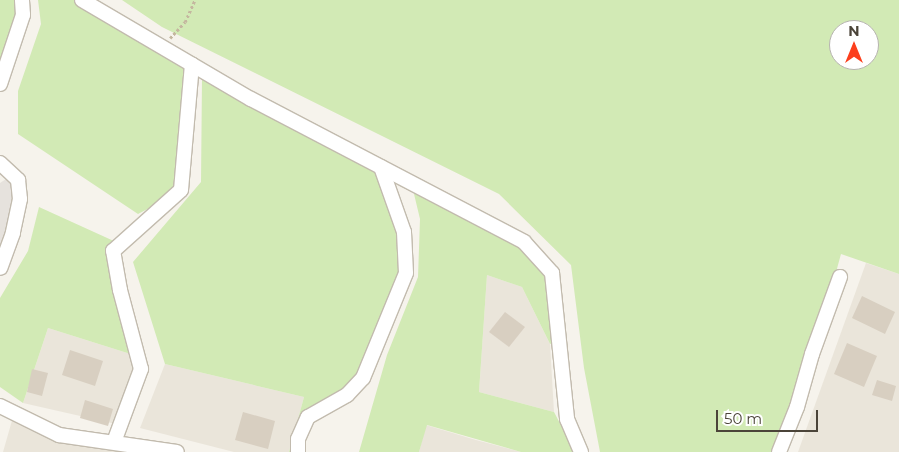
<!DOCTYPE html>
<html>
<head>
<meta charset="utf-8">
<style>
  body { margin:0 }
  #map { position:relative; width:899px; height:452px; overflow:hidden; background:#f6f3ec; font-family:Montserrat,sans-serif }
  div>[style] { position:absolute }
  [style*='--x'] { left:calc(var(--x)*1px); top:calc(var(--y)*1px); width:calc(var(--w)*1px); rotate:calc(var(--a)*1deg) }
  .residential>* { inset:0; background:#eae5da }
  .industrial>* { inset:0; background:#e6e2dd }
  .green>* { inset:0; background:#d2eab5 }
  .building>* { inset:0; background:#d8cfc1 }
  .path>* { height:2.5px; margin-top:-1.25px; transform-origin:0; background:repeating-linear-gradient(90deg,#c4b79f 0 2.5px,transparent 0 5px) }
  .roads { filter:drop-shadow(1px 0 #c2bbae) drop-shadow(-1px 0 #c2bbae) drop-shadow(0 1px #c2bbae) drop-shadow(0 -1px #c2bbae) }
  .street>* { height:14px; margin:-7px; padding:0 7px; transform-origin:7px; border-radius:7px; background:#fff }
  span { translate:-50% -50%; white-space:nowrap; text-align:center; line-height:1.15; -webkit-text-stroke:5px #fff; paint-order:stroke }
  .north { position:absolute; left:829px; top:20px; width:50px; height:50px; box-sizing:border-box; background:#fff; border:1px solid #b7b4b0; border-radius:50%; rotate:0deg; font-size:14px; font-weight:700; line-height:20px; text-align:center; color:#4b4439 }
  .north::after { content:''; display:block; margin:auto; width:18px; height:22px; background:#fc3f1d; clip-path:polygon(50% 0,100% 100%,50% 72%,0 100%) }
  .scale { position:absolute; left:716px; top:410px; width:102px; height:22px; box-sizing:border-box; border:2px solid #4b4439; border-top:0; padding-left:6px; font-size:15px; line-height:18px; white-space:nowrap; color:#4b4439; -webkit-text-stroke:4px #fff; paint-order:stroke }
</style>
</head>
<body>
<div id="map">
  <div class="residential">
    <i style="clip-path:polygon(866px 263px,899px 274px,899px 452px,798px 452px)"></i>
    <i style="clip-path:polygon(487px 275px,522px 287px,550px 344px,554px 412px,479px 392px)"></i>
    <i style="clip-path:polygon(48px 328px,140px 357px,120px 425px,23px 403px)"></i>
    <i style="clip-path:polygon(165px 364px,304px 397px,289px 452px,234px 452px,140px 428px)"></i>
    <i style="clip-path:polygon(15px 410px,129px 451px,134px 452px,3px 452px)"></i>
    <i style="clip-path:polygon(426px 425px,476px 440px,521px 452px,419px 452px)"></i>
  </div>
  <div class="industrial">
    <i style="clip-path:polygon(6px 179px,26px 180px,4px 266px,0 272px,0 183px)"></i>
  </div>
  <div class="green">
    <i style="clip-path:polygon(0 0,20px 0,0 78px)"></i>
    <i style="clip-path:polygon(38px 0,82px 0,189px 67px,174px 195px,138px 214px,18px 134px,18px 91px,41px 24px)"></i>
    <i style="clip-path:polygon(evenodd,122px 0,899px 0,899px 274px,841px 254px,813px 356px,773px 452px,600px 452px,584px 368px,571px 265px,499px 194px,162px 27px,122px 0,839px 30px,869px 30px,869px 60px,839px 60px,839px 30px)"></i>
    <i style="clip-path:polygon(202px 78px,372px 153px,404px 209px,405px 276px,368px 378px,317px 407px,300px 452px,289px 452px,304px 397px,165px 364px,133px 262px,201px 182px)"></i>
    <i style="clip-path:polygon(409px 173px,543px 259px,562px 299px,561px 340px,550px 344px,522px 287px,487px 275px,479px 392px,554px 412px,575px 452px,521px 452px,427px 425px,419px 452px,359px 452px,387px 355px,418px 277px,420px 219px)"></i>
    <i style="clip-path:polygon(39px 207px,116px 242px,140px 357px,48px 328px,23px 403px,0 387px,0 298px,28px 251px)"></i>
  </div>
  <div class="building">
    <i style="clip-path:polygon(862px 296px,895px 312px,885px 334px,852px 318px)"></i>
    <i style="clip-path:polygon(505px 312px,525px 327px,509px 347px,489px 332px)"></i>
    <i style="clip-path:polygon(847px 343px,877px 356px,864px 387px,834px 374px)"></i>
    <i style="clip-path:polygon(70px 350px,103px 361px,95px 386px,62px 375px)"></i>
    <i style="clip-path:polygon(32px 369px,48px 373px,42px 396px,27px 392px)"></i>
    <i style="clip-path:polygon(877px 380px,896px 386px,892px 401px,872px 395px)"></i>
    <i style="clip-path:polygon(85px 400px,113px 409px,108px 426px,80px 418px)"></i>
    <i style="clip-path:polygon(243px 412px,275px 421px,268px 449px,235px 440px)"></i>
  </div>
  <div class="path">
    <i style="--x:170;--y:38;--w:22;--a:-47"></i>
    <i style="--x:185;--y:22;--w:24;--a:-66"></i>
  </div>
  <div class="roads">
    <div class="street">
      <i style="--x:82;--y:0;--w:196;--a:30.4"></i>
      <i style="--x:251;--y:99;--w:308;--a:27.6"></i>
      <i style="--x:524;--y:242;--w:42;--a:47.9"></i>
      <i style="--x:552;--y:273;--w:147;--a:84.1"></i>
      <i style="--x:567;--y:419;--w:36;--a:67"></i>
      <i style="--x:0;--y:84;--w:73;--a:-71.6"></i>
      <i style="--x:23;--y:15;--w:15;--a:-94"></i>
      <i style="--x:0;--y:163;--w:25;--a:43"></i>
      <i style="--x:18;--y:180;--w:19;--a:84"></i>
      <i style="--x:20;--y:199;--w:35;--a:102"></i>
      <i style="--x:13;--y:233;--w:37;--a:110"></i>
      <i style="--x:0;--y:406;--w:66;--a:26.2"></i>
      <i style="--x:59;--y:435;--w:119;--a:8.2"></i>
      <i style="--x:114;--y:442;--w:78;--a:-69.7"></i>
      <i style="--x:141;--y:369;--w:82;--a:-104.9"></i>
      <i style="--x:120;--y:290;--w:40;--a:-100"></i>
      <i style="--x:113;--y:251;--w:91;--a:-41.9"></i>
      <i style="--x:181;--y:190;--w:126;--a:-85"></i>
      <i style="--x:298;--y:452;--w:13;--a:-90"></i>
      <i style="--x:298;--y:439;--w:24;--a:-66"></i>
      <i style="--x:308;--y:417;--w:45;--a:-29.4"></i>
      <i style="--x:347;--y:395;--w:23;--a:-47"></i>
      <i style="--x:363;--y:378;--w:113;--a:-67.7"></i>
      <i style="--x:406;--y:273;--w:41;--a:-92.8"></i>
      <i style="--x:404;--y:232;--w:69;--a:-109.5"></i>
      <i style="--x:779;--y:452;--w:48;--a:-68.2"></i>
      <i style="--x:797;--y:407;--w:55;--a:-74.2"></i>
      <i style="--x:812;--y:354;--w:82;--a:-70"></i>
    </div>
  </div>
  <div class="north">N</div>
  <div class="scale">50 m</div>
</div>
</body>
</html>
